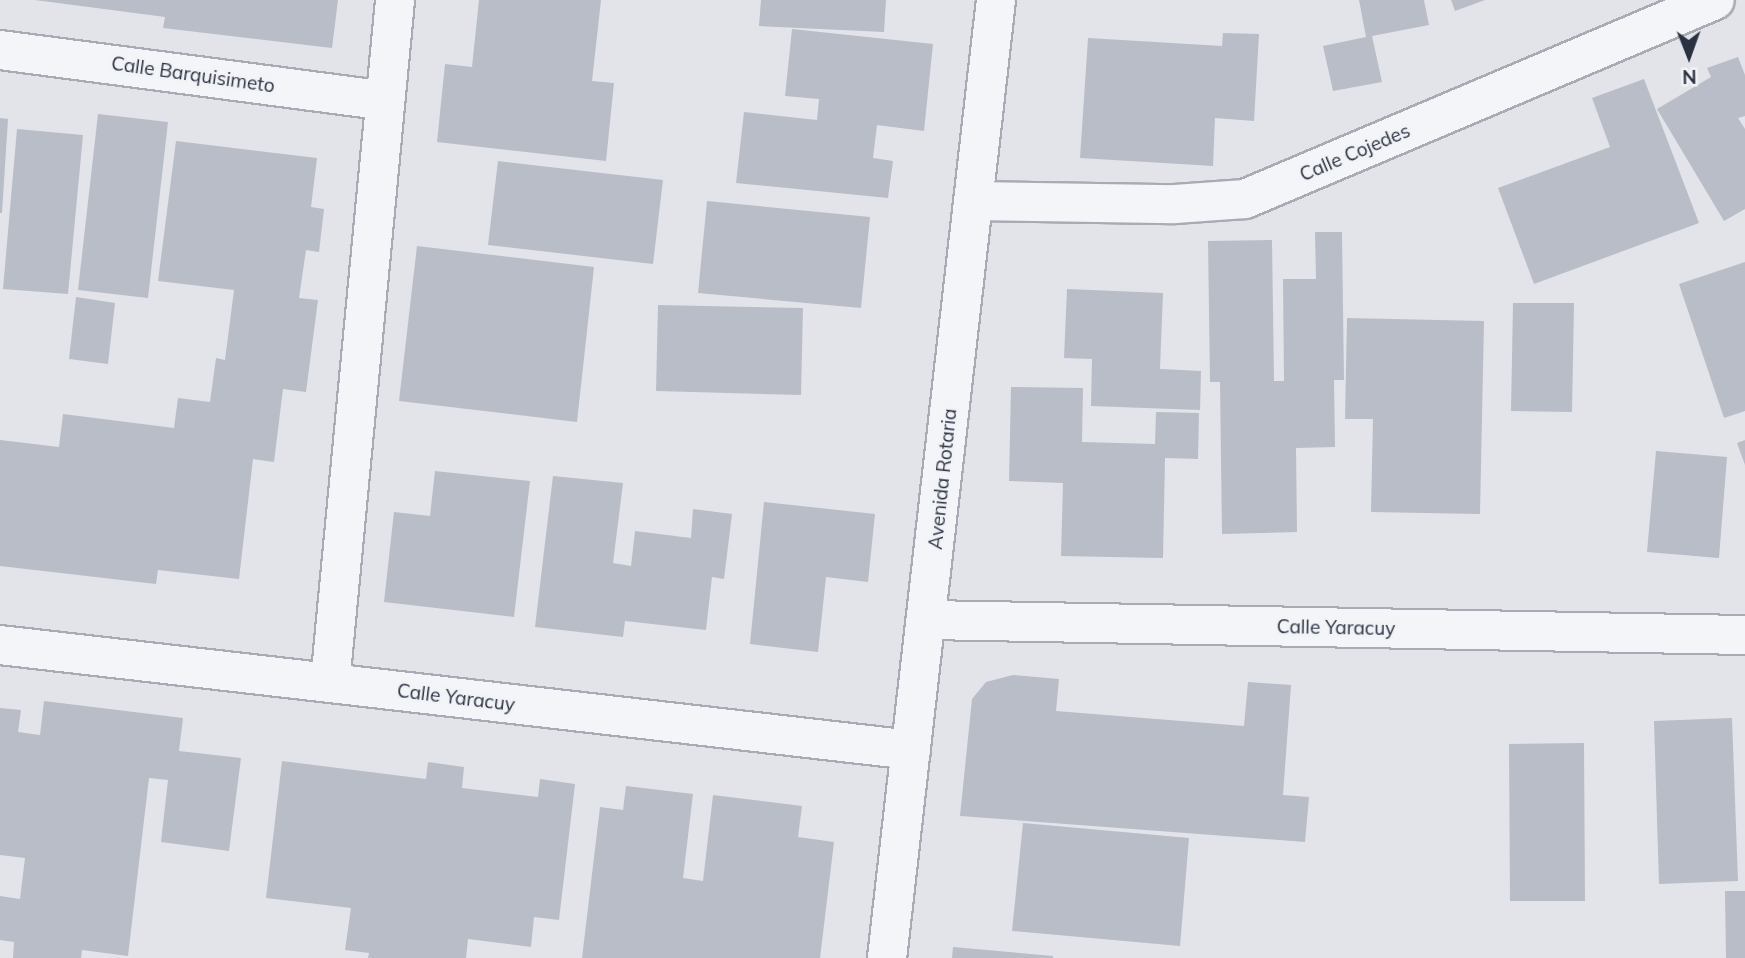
<!DOCTYPE html>
<html>
<head>
<meta charset="utf-8">
<style>
  body { margin:0 }
  #map { position:relative; width:1745px; height:958px; overflow:hidden; background:#e2e4ea; font-family:Mulish,sans-serif }
  div>[style] { position:absolute }
  [style*='--x'] { left:calc(var(--x)*1px); top:calc(var(--y)*1px); width:calc(var(--w)*1px); rotate:calc(var(--a)*1deg) }
  .building>* { inset:0; background:#b9bdc7 }
  .roads { filter:drop-shadow(2px 0 #a7abb4) drop-shadow(-2px 0 #a7abb4) drop-shadow(0 2px #a7abb4) drop-shadow(0 -2px #a7abb4) }
  .minor>* { height:38px; margin:-19px; padding:0 19px; transform-origin:19px; border-radius:19px; background:#f4f5f8 }
  span { translate:-50% -50%; white-space:nowrap; text-align:center; line-height:1.15; -webkit-text-stroke:5px #f1f3f7; paint-order:stroke }
  .street-label { font-size:19px; color:#2a3141 }
  .north { position:absolute; left:1654px; top:21px; width:70px; height:70px; -webkit-text-stroke:5px #f1f3f7; paint-order:stroke; rotate:179deg; font-size:19px; font-weight:700; line-height:28px; text-align:center; color:#2a3141 }
  .north::after { content:''; display:block; margin:auto; width:24px; height:32px; background:#2a3141; clip-path:polygon(50% 0,100% 100%,50% 72%,0 100%) }
</style>
</head>
<body>
<div id="map">
  <div class="building">
    <i style="clip-path:polygon(35px 0,338px 0,332px 48px,163px 28px,165px 17px)"></i>
    <i style="clip-path:polygon(479px 0,601px 0,592px 81px,614px 83px,606px 161px,437px 142px,445px 64px,472px 67px)"></i>
    <i style="clip-path:polygon(761px 0,886px 0,884px 32px,759px 26px)"></i>
    <i style="clip-path:polygon(1359px 0,1424px 0,1429px 25px,1372px 36px,1382px 82px,1333px 91px,1323px 46px,1366px 37px)"></i>
    <i style="clip-path:polygon(1451px 0,1485px 0,1455px 11px)"></i>
    <i style="clip-path:polygon(792px 29px,933px 44px,924px 131px,877px 125px,873px 158px,893px 161px,888px 198px,736px 183px,744px 112px,817px 120px,819px 99px,785px 96px)"></i>
    <i style="clip-path:polygon(1223px 33px,1259px 34px,1254px 121px,1215px 118px,1213px 166px,1080px 158px,1088px 38px,1222px 46px)"></i>
    <i style="clip-path:polygon(1738px 57px,1745px 75px,1745px 116px,1738px 118px,1745px 129px,1745px 209px,1724px 221px,1657px 109px,1711px 77px,1707px 68px)"></i>
    <i style="clip-path:polygon(1644px 79px,1699px 223px,1534px 284px,1498px 188px,1610px 147px,1592px 98px)"></i>
    <i style="clip-path:polygon(98px 114px,168px 122px,148px 298px,78px 290px)"></i>
    <i style="clip-path:polygon(0 118px,8px 119px,2px 213px,0 213px)"></i>
    <i style="clip-path:polygon(17px 129px,83px 135px,68px 294px,3px 289px)"></i>
    <i style="clip-path:polygon(176px 141px,317px 158px,311px 207px,324px 209px,319px 252px,306px 250px,299px 298px,318px 300px,306px 392px,283px 389px,274px 462px,253px 459px,239px 579px,158px 570px,156px 584px,0 566px,0 440px,59px 447px,63px 414px,174px 428px,178px 398px,210px 402px,216px 358px,225px 360px,234px 290px,158px 281px)"></i>
    <i style="clip-path:polygon(498px 161px,663px 180px,653px 264px,488px 245px)"></i>
    <i style="clip-path:polygon(707px 201px,870px 217px,861px 308px,698px 293px)"></i>
    <i style="clip-path:polygon(1315px 232px,1342px 232px,1344px 380px,1334px 380px,1335px 447px,1296px 448px,1297px 532px,1222px 534px,1220px 382px,1210px 382px,1208px 241px,1272px 240px,1274px 381px,1284px 381px,1283px 279px,1316px 279px)"></i>
    <i style="clip-path:polygon(417px 246px,594px 267px,577px 422px,399px 401px)"></i>
    <i style="clip-path:polygon(1745px 262px,1745px 411px,1724px 418px,1679px 284px)"></i>
    <i style="clip-path:polygon(1067px 289px,1163px 293px,1160px 369px,1201px 371px,1200px 410px,1091px 406px,1092px 359px,1064px 358px)"></i>
    <i style="clip-path:polygon(76px 297px,115px 303px,108px 364px,69px 359px)"></i>
    <i style="clip-path:polygon(1513px 303px,1574px 303px,1572px 412px,1511px 411px)"></i>
    <i style="clip-path:polygon(658px 305px,803px 308px,801px 395px,656px 391px)"></i>
    <i style="clip-path:polygon(1347px 318px,1484px 321px,1480px 514px,1371px 512px,1373px 419px,1345px 419px)"></i>
    <i style="clip-path:polygon(1011px 387px,1083px 388px,1082px 442px,1155px 444px,1156px 412px,1199px 413px,1198px 459px,1165px 458px,1163px 558px,1061px 556px,1063px 483px,1009px 481px)"></i>
    <i style="clip-path:polygon(1745px 440px,1745px 465px,1737px 443px)"></i>
    <i style="clip-path:polygon(1656px 451px,1727px 457px,1719px 558px,1647px 552px)"></i>
    <i style="clip-path:polygon(435px 471px,530px 481px,514px 617px,384px 602px,394px 512px,430px 516px)"></i>
    <i style="clip-path:polygon(553px 476px,623px 483px,613px 563px,631px 566px,635px 531px,691px 538px,693px 509px,732px 514px,724px 579px,712px 577px,706px 630px,625px 621px,623px 637px,535px 627px)"></i>
    <i style="clip-path:polygon(764px 502px,875px 514px,868px 582px,826px 577px,818px 652px,750px 644px)"></i>
    <i style="clip-path:polygon(1013px 675px,1059px 679px,1056px 711px,1244px 726px,1248px 682px,1291px 685px,1283px 795px,1309px 797px,1305px 842px,960px 816px,972px 699px,986px 682px)"></i>
    <i style="clip-path:polygon(44px 701px,183px 718px,179px 751px,241px 758px,229px 851px,161px 842px,168px 780px,149px 778px,128px 956px,82px 950px,81px 958px,13px 958px,14px 942px,0 940px,0 896px,20px 899px,25px 858px,0 855px,0 708px,21px 710px,18px 732px,40px 735px)"></i>
    <i style="clip-path:polygon(1732px 718px,1738px 881px,1659px 884px,1654px 721px)"></i>
    <i style="clip-path:polygon(1584px 743px,1585px 901px,1510px 901px,1509px 744px)"></i>
    <i style="clip-path:polygon(282px 761px,426px 779px,428px 762px,464px 767px,462px 788px,538px 797px,540px 779px,575px 784px,559px 920px,534px 917px,531px 947px,468px 939px,466px 958px,368px 958px,369px 953px,345px 950px,351px 908px,266px 898px)"></i>
    <i style="clip-path:polygon(626px 786px,693px 794px,683px 878px,703px 881px,713px 795px,802px 806px,798px 837px,834px 842px,820px 958px,582px 958px,600px 807px,623px 810px)"></i>
    <i style="clip-path:polygon(1023px 823px,1189px 838px,1180px 946px,1012px 931px)"></i>
    <i style="clip-path:polygon(1725px 891px,1745px 891px,1745px 958px,1726px 958px)"></i>
    <i style="clip-path:polygon(953px 947px,1053px 956px,1053px 958px,952px 958px)"></i>
  </div>
  <div class="roads">
    <div class="minor">
      <i style="--x:0;--y:50;--w:388;--a:7.5"></i>
      <i style="--x:974;--y:201;--w:201;--a:0.9"></i>
      <i style="--x:1175;--y:204;--w:70;--a:-4.1"></i>
      <i style="--x:1245;--y:199;--w:510;--a:-22.95"></i>
      <i style="--x:927;--y:620;--w:818;--a:1.05"></i>
      <i style="--x:0;--y:645;--w:917;--a:6.57"></i>
      <i style="--x:330;--y:683;--w:686;--a:-84.56"></i>
      <i style="--x:887;--y:958;--w:964;--a:-83.51"></i>
    </div>
  </div>
  <div class="street-label">
    <span style="left:193px;top:75px;rotate:8deg">Calle Barquisimeto</span>
    <span style="left:1355px;top:153px;rotate:-23deg">Calle Cojedes</span>
    <span style="left:943px;top:479px;rotate:-84deg">Avenida Rotaria</span>
    <span style="left:1336px;top:628px;rotate:1deg">Calle Yaracuy</span>
    <span style="left:456px;top:698px;rotate:7deg">Calle Yaracuy</span>
  </div>
  <div class="north">N</div>
</div>
</body>
</html>
